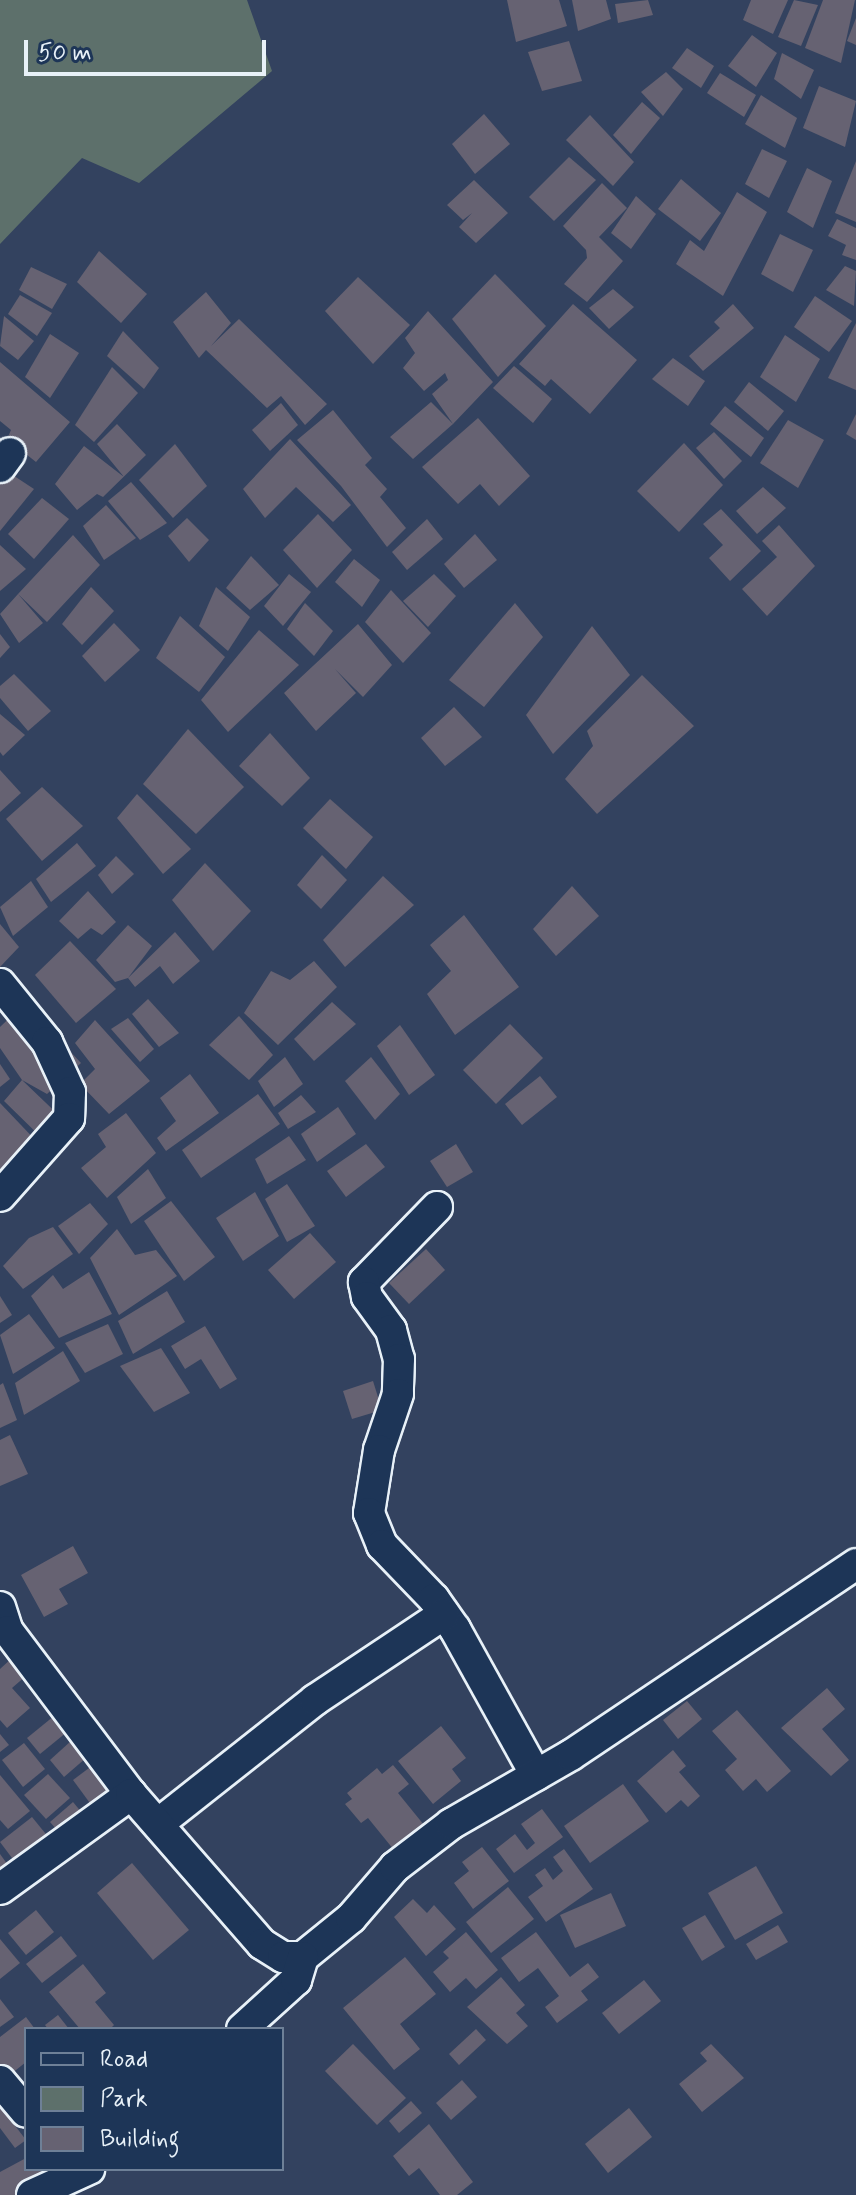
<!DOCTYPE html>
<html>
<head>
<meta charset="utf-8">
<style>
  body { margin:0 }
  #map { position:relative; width:856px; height:2195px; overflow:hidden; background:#33425f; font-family:Mynerve,sans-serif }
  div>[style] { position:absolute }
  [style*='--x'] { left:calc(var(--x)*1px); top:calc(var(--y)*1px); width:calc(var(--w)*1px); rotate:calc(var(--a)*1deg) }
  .green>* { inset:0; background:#5d706b }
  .building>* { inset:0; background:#666272 }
  .roads { filter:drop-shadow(2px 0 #e8f1f8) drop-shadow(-2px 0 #e8f1f8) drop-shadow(0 2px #e8f1f8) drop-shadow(0 -2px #e8f1f8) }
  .street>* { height:30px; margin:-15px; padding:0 15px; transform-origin:15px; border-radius:15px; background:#1d3557 }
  span { translate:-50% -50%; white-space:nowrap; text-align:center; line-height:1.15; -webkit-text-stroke:8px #1d3557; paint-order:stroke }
  .legend { position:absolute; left:24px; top:2027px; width:260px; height:144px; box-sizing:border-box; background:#1d3557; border:2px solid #6e8097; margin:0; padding:10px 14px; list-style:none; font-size:24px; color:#e8f1f8 }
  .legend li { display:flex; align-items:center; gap:16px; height:40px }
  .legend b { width:40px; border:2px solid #6e8097 }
  .scale { position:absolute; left:24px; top:40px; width:242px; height:36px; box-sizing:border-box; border:4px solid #e8f1f8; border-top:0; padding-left:10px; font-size:24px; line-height:28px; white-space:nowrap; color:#e8f1f8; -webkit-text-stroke:6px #1d3557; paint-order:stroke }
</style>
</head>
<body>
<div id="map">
  <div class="green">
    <i style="clip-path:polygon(0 0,247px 0,272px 71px,139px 183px,82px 158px,0 244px)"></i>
  </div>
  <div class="building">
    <i style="clip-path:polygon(507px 0,559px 0,567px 26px,516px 42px)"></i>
    <i style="clip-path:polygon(572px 0,606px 0,611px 19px,578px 31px)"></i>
    <i style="clip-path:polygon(648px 0,653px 15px,618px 23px,615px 4px)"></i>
    <i style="clip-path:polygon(751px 0,788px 0,773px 34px,743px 20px)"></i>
    <i style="clip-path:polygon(794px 0,818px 5px,801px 46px,778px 37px)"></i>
    <i style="clip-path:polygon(823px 0,855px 0,841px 63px,805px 48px)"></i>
    <i style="clip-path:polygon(856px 18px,856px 45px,847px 41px)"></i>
    <i style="clip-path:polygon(752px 35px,777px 53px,756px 87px,728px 66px)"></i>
    <i style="clip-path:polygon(569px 41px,582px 81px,542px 91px,528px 52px)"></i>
    <i style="clip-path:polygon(687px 48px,714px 66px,701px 88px,672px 68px)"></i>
    <i style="clip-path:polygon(782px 53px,814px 70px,801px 99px,774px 79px)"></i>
    <i style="clip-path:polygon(666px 72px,683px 89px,663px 116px,641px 92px)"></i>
    <i style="clip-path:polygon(720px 73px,756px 95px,744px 117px,707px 93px)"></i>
    <i style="clip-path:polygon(819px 86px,856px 101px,845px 147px,803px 128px)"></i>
    <i style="clip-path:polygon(761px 95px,797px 118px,785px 148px,745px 124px)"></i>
    <i style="clip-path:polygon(642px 102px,660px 118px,631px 154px,613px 135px)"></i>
    <i style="clip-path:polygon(484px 114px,510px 144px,475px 174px,452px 144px)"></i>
    <i style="clip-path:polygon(590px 115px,634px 162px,613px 186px,566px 140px)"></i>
    <i style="clip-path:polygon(762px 149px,787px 161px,769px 198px,745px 184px)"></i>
    <i style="clip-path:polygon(569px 157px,596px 180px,554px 221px,529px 197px)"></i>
    <i style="clip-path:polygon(856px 161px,856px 222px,835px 213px)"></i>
    <i style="clip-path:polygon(807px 168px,832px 181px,813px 228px,787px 212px)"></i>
    <i style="clip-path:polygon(681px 179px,721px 213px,700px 241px,658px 209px)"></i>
    <i style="clip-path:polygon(474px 180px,508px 213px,476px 243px,459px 227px,472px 213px,463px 220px,447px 205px)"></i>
    <i style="clip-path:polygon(602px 183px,627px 208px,599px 237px,623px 261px,587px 302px,564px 284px,587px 258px,586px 250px,563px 226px)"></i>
    <i style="clip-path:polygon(737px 192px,767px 212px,723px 296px,676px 264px,690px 240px,704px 251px)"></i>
    <i style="clip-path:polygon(636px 196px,656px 214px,631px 249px,611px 233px)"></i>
    <i style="clip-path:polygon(837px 219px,856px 228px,856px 260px,842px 255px,846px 245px,828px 236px)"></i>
    <i style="clip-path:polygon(780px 234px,813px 250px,793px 292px,761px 274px)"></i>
    <i style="clip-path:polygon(99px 251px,147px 294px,121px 323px,77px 282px)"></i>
    <i style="clip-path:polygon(845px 266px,856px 271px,854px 306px,826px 290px)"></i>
    <i style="clip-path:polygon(31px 267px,67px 284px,52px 309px,19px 290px)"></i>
    <i style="clip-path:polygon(495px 274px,546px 326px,498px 377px,452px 319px)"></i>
    <i style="clip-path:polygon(358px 277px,410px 325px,373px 364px,325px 311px)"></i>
    <i style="clip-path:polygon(613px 289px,634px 307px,609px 329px,589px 308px)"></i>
    <i style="clip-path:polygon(206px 292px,231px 323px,211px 346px,239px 319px,327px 404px,305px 425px,281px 396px,267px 408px,206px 350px,199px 358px,173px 322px)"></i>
    <i style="clip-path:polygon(20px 295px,52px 313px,37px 336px,8px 314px)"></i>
    <i style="clip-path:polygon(815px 296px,852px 321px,829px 352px,794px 327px)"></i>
    <i style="clip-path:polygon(573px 304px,637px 360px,590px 414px,551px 379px,545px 386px,519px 364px)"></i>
    <i style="clip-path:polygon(733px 304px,754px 328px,703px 371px,689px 356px,720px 328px,714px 322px)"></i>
    <i style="clip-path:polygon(428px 311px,493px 382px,453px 424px,413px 459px,390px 437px,431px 402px,453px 424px,432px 394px,448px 380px,445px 373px,424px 391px,403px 368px,415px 353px,405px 338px)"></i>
    <i style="clip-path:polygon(4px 316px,34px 341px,18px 360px,0 346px)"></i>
    <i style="clip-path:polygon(856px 323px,856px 390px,828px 378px)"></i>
    <i style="clip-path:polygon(123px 331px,159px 368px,144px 389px,107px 356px)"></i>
    <i style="clip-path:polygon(50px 334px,79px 353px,50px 398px,25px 377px)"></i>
    <i style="clip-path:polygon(785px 335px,820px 359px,796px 402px,760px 377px)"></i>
    <i style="clip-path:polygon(673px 358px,705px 381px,688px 406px,652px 379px)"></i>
    <i style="clip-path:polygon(0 362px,70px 422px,36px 462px,7px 439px,11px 430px,0 421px)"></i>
    <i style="clip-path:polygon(514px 366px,552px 399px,533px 423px,493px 388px)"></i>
    <i style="clip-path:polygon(112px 367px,138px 393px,94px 442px,75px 425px)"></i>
    <i style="clip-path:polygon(749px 382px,784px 411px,768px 431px,734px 402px)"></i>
    <i style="clip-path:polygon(281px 403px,298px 425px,270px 451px,252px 430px)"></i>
    <i style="clip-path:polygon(725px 406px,764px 438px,751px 457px,710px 424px)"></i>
    <i style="clip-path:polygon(333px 410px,372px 458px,365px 465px,387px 489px,380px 497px,406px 528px,387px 547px,341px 486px,297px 440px)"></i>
    <i style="clip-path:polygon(856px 414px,856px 440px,846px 434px)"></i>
    <i style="clip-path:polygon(478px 418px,530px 476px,499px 506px,480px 484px,458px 504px,422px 467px)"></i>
    <i style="clip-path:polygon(788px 420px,824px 440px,798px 488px,760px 463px)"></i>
    <i style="clip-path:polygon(117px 424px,146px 455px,103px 497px,97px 494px,77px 510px,55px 484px,84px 446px,124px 477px,97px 444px)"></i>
    <i style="clip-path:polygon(714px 432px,742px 461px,724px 479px,696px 448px)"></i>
    <i style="clip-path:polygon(290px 439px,351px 505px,333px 522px,296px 487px,265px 518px,243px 489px)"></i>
    <i style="clip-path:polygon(684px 443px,723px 485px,679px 532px,637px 491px)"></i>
    <i style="clip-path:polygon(175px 444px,207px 486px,173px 518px,139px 480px)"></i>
    <i style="clip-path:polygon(2px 468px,34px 489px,0 531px,0 471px)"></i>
    <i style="clip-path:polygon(131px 482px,167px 523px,140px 540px,108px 501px)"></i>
    <i style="clip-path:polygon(763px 487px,786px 508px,757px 534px,736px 511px)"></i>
    <i style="clip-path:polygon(42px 498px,69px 519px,34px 559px,8px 534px)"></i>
    <i style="clip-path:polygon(106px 505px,136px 538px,104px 560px,83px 526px)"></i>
    <i style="clip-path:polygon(721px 509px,761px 551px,730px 581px,709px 558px,723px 545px,703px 524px)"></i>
    <i style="clip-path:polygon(318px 514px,352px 550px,317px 588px,283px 550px)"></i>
    <i style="clip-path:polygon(187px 518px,209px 540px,189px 562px,168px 536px)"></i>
    <i style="clip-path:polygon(427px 519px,443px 539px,407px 570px,392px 552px)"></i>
    <i style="clip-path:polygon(779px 525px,815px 566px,767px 616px,742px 589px,777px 557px,762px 541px)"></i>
    <i style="clip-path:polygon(475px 534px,497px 560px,464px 588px,444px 564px)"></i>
    <i style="clip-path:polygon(73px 535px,100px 565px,47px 622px,18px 594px,43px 623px,19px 643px,0 614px,18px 594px)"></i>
    <i style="clip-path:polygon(0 545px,26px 569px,0 591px)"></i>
    <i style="clip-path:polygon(251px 556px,279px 585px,250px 610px,226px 588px)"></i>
    <i style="clip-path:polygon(354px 559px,380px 580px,362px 607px,335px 582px)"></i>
    <i style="clip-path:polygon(289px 574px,311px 592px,283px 626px,264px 606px)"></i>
    <i style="clip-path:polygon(434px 574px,456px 596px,428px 627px,403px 601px)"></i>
    <i style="clip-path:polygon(91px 587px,114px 611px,82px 645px,62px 624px)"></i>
    <i style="clip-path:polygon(216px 587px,250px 617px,228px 651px,199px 626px)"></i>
    <i style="clip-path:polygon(391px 590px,431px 633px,403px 663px,365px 622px)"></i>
    <i style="clip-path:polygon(305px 603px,333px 631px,314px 656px,287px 629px)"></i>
    <i style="clip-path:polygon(515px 603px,543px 637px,484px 707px,449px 680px)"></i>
    <i style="clip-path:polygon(180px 616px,225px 657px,199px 692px,156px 658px)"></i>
    <i style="clip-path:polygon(114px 623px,140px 650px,105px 682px,82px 656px)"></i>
    <i style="clip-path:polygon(358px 624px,392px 665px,363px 697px,335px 669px,356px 693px,316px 731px,284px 693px)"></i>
    <i style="clip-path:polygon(592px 626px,630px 675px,553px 754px,526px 715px)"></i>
    <i style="clip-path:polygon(259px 630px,299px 665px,228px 732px,201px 700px)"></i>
    <i style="clip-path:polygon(0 634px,10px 647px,0 658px)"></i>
    <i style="clip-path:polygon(14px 674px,51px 711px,28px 731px,0 698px,0 686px)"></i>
    <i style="clip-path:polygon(642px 675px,694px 726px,597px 814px,565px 779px,593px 746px,587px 731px)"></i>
    <i style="clip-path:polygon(454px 707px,482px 737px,445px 766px,421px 738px)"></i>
    <i style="clip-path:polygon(0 714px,25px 735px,3px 756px,0 752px)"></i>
    <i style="clip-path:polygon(188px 729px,244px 787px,196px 834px,143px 784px)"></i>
    <i style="clip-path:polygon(270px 733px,310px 778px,282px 806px,239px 766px)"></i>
    <i style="clip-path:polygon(0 770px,21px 793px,0 812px)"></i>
    <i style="clip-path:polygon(42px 787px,83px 826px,42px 861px,6px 819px)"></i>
    <i style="clip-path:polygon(137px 794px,191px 849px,163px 874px,117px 818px)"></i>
    <i style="clip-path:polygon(330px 799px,373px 837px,346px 869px,303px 828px)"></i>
    <i style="clip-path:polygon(77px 843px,96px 866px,51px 902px,36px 879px)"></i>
    <i style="clip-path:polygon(322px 855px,347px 880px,321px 909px,297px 885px)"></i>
    <i style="clip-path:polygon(116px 856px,134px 874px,112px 894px,98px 875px)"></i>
    <i style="clip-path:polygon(205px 863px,251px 911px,213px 951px,172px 900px)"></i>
    <i style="clip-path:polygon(383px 876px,414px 905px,345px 967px,323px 940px)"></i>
    <i style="clip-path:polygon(31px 881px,48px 907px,13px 936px,0 907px)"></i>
    <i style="clip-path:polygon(572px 886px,599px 916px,556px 956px,533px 929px)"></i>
    <i style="clip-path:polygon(88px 891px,116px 922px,102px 935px,91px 928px,78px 939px,59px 921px)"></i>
    <i style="clip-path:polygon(464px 915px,519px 987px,455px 1035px,427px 994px,451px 971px,430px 945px)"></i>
    <i style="clip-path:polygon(0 924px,19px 947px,0 967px)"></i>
    <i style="clip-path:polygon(128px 925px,152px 946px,128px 978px,175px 932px,200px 961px,173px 984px,160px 966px,135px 987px,128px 978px,115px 982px,96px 960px)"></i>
    <i style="clip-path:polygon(70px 941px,116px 989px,76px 1023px,35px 975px)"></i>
    <i style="clip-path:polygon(314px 961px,337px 987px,278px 1045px,244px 1013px,271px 971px,290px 980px)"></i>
    <i style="clip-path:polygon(148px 999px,179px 1033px,159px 1047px,132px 1014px)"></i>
    <i style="clip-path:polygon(332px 1002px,356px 1024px,314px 1061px,294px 1039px)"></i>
    <i style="clip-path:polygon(25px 1003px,81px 1063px,47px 1094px,22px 1080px,69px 1125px,50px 1146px,4px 1101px,22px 1080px,0 1048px,0 1027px)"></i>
    <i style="clip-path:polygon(239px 1016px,273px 1055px,249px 1080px,209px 1045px)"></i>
    <i style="clip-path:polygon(128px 1018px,154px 1049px,140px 1062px,111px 1029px)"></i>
    <i style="clip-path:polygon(95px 1020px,150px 1081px,109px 1114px,80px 1084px,95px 1069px,75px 1043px)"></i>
    <i style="clip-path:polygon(510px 1024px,543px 1058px,496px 1104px,463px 1070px)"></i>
    <i style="clip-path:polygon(400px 1025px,435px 1075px,409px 1095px,377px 1046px)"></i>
    <i style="clip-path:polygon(285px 1057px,303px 1084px,274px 1107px,258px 1081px)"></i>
    <i style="clip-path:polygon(371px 1057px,400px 1094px,375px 1120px,345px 1081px)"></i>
    <i style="clip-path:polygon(0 1064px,10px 1079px,0 1087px)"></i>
    <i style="clip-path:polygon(190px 1074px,219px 1113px,166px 1151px,157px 1138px,176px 1121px,160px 1098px)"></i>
    <i style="clip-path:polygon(540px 1076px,557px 1097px,522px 1125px,505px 1104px)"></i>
    <i style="clip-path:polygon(258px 1094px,280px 1124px,201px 1178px,182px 1150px)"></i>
    <i style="clip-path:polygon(301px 1095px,316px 1112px,288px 1129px,278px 1113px)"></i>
    <i style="clip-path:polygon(0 1103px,41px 1146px,0 1188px)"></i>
    <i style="clip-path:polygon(338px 1107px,356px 1134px,317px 1162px,301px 1134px)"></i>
    <i style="clip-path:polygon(126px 1113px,156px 1153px,107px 1198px,81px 1168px,106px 1147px,98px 1134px)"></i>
    <i style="clip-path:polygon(289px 1136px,306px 1160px,267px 1184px,255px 1159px)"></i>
    <i style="clip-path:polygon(366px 1144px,385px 1167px,346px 1197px,327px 1171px)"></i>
    <i style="clip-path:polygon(456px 1144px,473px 1172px,447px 1187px,430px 1161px)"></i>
    <i style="clip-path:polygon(148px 1169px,166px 1198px,131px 1224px,117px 1197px)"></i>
    <i style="clip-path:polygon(287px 1184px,315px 1226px,287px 1242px,265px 1199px)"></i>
    <i style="clip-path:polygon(255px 1192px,279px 1236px,243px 1261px,216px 1218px)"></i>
    <i style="clip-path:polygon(171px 1201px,215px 1257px,184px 1281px,144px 1221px)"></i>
    <i style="clip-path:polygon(90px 1203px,108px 1224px,79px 1254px,58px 1226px)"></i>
    <i style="clip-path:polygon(53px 1227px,73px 1254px,23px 1289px,3px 1266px,29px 1238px)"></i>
    <i style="clip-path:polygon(117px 1229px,135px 1255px,156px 1250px,177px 1276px,119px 1315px,90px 1258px)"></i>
    <i style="clip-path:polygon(310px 1233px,336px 1262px,294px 1299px,268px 1270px)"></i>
    <i style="clip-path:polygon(426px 1249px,445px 1270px,409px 1304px,389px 1283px)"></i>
    <i style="clip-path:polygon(89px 1272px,112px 1314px,59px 1338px,31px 1296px,53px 1275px,63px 1289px)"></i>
    <i style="clip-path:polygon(167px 1291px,185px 1322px,133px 1354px,118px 1321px)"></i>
    <i style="clip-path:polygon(0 1296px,12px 1315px,0 1323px)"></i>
    <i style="clip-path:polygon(29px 1314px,55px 1348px,13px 1374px,0 1335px)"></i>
    <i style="clip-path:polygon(108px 1324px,123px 1354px,85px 1373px,65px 1343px)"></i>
    <i style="clip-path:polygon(205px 1326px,237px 1379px,220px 1389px,201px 1359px,185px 1369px,171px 1346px)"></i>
    <i style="clip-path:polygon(161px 1348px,190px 1393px,154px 1412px,120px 1366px)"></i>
    <i style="clip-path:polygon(63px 1351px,80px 1381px,24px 1415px,15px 1383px)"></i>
    <i style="clip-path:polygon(373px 1381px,382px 1410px,352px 1419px,343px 1391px)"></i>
    <i style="clip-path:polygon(3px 1383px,17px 1420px,0 1428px,0 1385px)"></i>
    <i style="clip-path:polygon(10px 1435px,28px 1474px,0 1486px,0 1440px)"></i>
    <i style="clip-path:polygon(73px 1546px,88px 1573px,59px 1589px,68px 1604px,44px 1617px,21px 1575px)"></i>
    <i style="clip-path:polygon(12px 1658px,27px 1675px,12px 1688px,30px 1708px,7px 1728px,0 1720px,0 1669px)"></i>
    <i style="clip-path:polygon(827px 1688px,845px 1709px,822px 1729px,849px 1760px,831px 1776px,781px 1728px)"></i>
    <i style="clip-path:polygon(687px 1701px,702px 1719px,678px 1739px,663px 1720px)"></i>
    <i style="clip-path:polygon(737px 1710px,791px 1771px,767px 1792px,756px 1779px,743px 1791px,725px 1770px,737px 1759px,712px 1731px)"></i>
    <i style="clip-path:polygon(54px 1716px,67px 1732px,40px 1754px,27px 1738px)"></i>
    <i style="clip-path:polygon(441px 1726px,466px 1758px,452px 1769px,461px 1781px,433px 1804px,398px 1761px)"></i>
    <i style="clip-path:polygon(0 1734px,9px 1745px,0 1752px)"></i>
    <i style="clip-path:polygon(71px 1741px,86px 1758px,64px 1777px,50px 1760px)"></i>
    <i style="clip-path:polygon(24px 1743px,45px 1769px,23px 1787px,2px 1760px)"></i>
    <i style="clip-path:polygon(673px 1750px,686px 1766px,679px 1772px,700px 1796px,688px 1807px,681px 1800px,666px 1813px,637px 1781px)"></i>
    <i style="clip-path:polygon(93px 1765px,116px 1794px,95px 1810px,73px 1780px)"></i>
    <i style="clip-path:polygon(393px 1765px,409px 1784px,398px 1793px,424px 1825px,394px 1850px,368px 1818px,361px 1823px,345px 1804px,352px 1799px,347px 1793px,377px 1768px,382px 1774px)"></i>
    <i style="clip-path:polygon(48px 1774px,70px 1798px,46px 1819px,24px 1795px)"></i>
    <i style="clip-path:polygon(0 1775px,30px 1811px,8px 1829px,0 1820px)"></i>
    <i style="clip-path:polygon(623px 1784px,649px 1821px,590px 1863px,564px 1826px)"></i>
    <i style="clip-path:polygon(73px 1802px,88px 1820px,65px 1839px,50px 1822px)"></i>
    <i style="clip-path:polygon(542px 1809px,563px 1837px,514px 1873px,496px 1849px,515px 1834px,527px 1850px,535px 1843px,521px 1824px)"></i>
    <i style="clip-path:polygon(32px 1817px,54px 1844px,21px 1870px,0 1842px)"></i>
    <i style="clip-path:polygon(482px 1847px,509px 1881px,473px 1909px,454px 1883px,469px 1871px,462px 1862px)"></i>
    <i style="clip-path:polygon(564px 1849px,593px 1889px,546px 1922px,528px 1897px,543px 1886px,535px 1875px,545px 1868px,553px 1880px,563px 1871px,553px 1857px)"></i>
    <i style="clip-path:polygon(0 1854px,13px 1872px,0 1882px)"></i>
    <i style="clip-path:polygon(132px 1863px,189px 1930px,153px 1960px,97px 1893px)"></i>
    <i style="clip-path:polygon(756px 1866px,783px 1913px,735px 1940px,708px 1893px)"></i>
    <i style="clip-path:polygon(508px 1887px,534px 1919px,491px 1953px,466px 1922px)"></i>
    <i style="clip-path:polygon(611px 1893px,626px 1926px,575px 1948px,560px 1915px)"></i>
    <i style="clip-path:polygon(413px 1899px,427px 1913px,434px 1905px,456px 1929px,426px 1956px,394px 1917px)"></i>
    <i style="clip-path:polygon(36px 1910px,54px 1932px,26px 1955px,8px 1933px)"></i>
    <i style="clip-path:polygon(705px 1915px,725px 1947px,702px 1961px,682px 1928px)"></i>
    <i style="clip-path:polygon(778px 1925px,788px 1942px,756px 1960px,746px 1944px)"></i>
    <i style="clip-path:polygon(466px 1932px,498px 1970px,476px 1989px,466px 1978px,450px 1992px,433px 1972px,449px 1958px,443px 1952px)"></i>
    <i style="clip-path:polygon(536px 1932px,570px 1977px,588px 1963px,599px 1977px,581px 1991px,588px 2000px,557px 2023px,545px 2007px,559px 1996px,538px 1968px,519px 1982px,501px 1958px)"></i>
    <i style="clip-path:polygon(61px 1936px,77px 1956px,42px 1983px,26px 1964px)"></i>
    <i style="clip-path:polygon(0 1939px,20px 1963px,0 1979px)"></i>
    <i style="clip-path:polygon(405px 1957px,436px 1994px,400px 2024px,420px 2049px,394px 2070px,343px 2008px)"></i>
    <i style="clip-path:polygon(83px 1964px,106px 1993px,95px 2002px,114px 2025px,110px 2029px,80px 2029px,49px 1992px)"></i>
    <i style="clip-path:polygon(501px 1977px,525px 2005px,516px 2013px,528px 2026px,507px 2044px,467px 2007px)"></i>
    <i style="clip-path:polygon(644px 1980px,661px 2001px,619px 2034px,602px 2013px)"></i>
    <i style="clip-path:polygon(0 1999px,14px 2017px,0 2027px)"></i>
    <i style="clip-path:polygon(58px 2015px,69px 2029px,48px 2029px,45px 2025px)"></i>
    <i style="clip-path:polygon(26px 2017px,35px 2029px,26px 2029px,26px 2062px,6px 2078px,0 2071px,0 2037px)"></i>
    <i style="clip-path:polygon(476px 2029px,486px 2040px,459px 2065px,449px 2054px)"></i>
    <i style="clip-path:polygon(353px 2044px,406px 2098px,377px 2125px,325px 2071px)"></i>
    <i style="clip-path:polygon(711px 2044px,744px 2078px,702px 2112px,679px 2084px,707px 2061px,700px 2053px)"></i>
    <i style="clip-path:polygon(462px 2080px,477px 2097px,451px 2120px,436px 2103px)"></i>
    <i style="clip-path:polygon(411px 2101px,422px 2113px,399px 2133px,389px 2121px)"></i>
    <i style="clip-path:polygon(0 2106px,26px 2140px,15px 2148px,0 2128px)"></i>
    <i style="clip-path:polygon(629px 2108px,652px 2137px,608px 2173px,585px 2144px)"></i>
    <i style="clip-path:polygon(429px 2124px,473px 2182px,457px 2195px,440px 2195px,419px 2168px,409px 2176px,393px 2156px)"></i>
    <i style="clip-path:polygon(26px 2158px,26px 2169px,45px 2169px,50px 2177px,17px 2195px,0 2195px,0 2172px)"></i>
  </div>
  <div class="roads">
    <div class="street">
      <i style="--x:0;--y:467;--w:17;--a:-54"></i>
      <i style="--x:0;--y:984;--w:75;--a:51"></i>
      <i style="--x:47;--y:1042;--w:55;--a:65.3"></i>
      <i style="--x:70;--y:1092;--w:26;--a:92"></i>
      <i style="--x:69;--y:1118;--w:104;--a:131.5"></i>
      <i style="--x:437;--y:1207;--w:105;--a:134.2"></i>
      <i style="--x:364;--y:1282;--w:15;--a:79"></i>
      <i style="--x:367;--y:1297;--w:41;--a:54"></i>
      <i style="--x:391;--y:1330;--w:30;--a:75"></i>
      <i style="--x:399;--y:1359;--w:35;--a:92"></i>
      <i style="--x:398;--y:1394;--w:59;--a:108.7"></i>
      <i style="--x:379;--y:1450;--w:64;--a:99"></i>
      <i style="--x:369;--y:1513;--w:35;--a:68"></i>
      <i style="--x:382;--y:1545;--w:75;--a:46.1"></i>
      <i style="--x:434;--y:1599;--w:37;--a:55"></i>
      <i style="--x:455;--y:1629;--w:167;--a:61"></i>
      <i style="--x:0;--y:1607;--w:25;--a:72"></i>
      <i style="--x:8;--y:1631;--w:204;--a:53"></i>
      <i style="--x:158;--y:1824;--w:200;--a:-38.3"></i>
      <i style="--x:315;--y:1700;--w:155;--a:-33.7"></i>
      <i style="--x:0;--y:1889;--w:162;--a:-35.9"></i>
      <i style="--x:131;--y:1794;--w:199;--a:48.9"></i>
      <i style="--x:262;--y:1944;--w:25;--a:32"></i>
      <i style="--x:283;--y:1957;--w:20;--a:0"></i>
      <i style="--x:303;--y:1957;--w:62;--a:-39.1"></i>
      <i style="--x:351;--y:1918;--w:67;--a:-49.2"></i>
      <i style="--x:395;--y:1867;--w:71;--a:-37.5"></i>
      <i style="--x:451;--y:1824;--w:138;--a:-29.9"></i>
      <i style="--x:571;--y:1755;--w:343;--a:-33.8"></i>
      <i style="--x:242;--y:2029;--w:73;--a:-42.2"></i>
      <i style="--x:296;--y:1980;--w:24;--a:-73"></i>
      <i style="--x:0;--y:2081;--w:40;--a:50"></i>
      <i style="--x:32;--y:2195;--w:63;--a:-24.5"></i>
    </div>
  </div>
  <ul class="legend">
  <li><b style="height:10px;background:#1d3557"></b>Road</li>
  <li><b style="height:22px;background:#5d706b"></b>Park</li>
  <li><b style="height:22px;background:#666272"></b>Building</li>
  </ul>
  <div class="scale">50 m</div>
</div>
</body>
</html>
